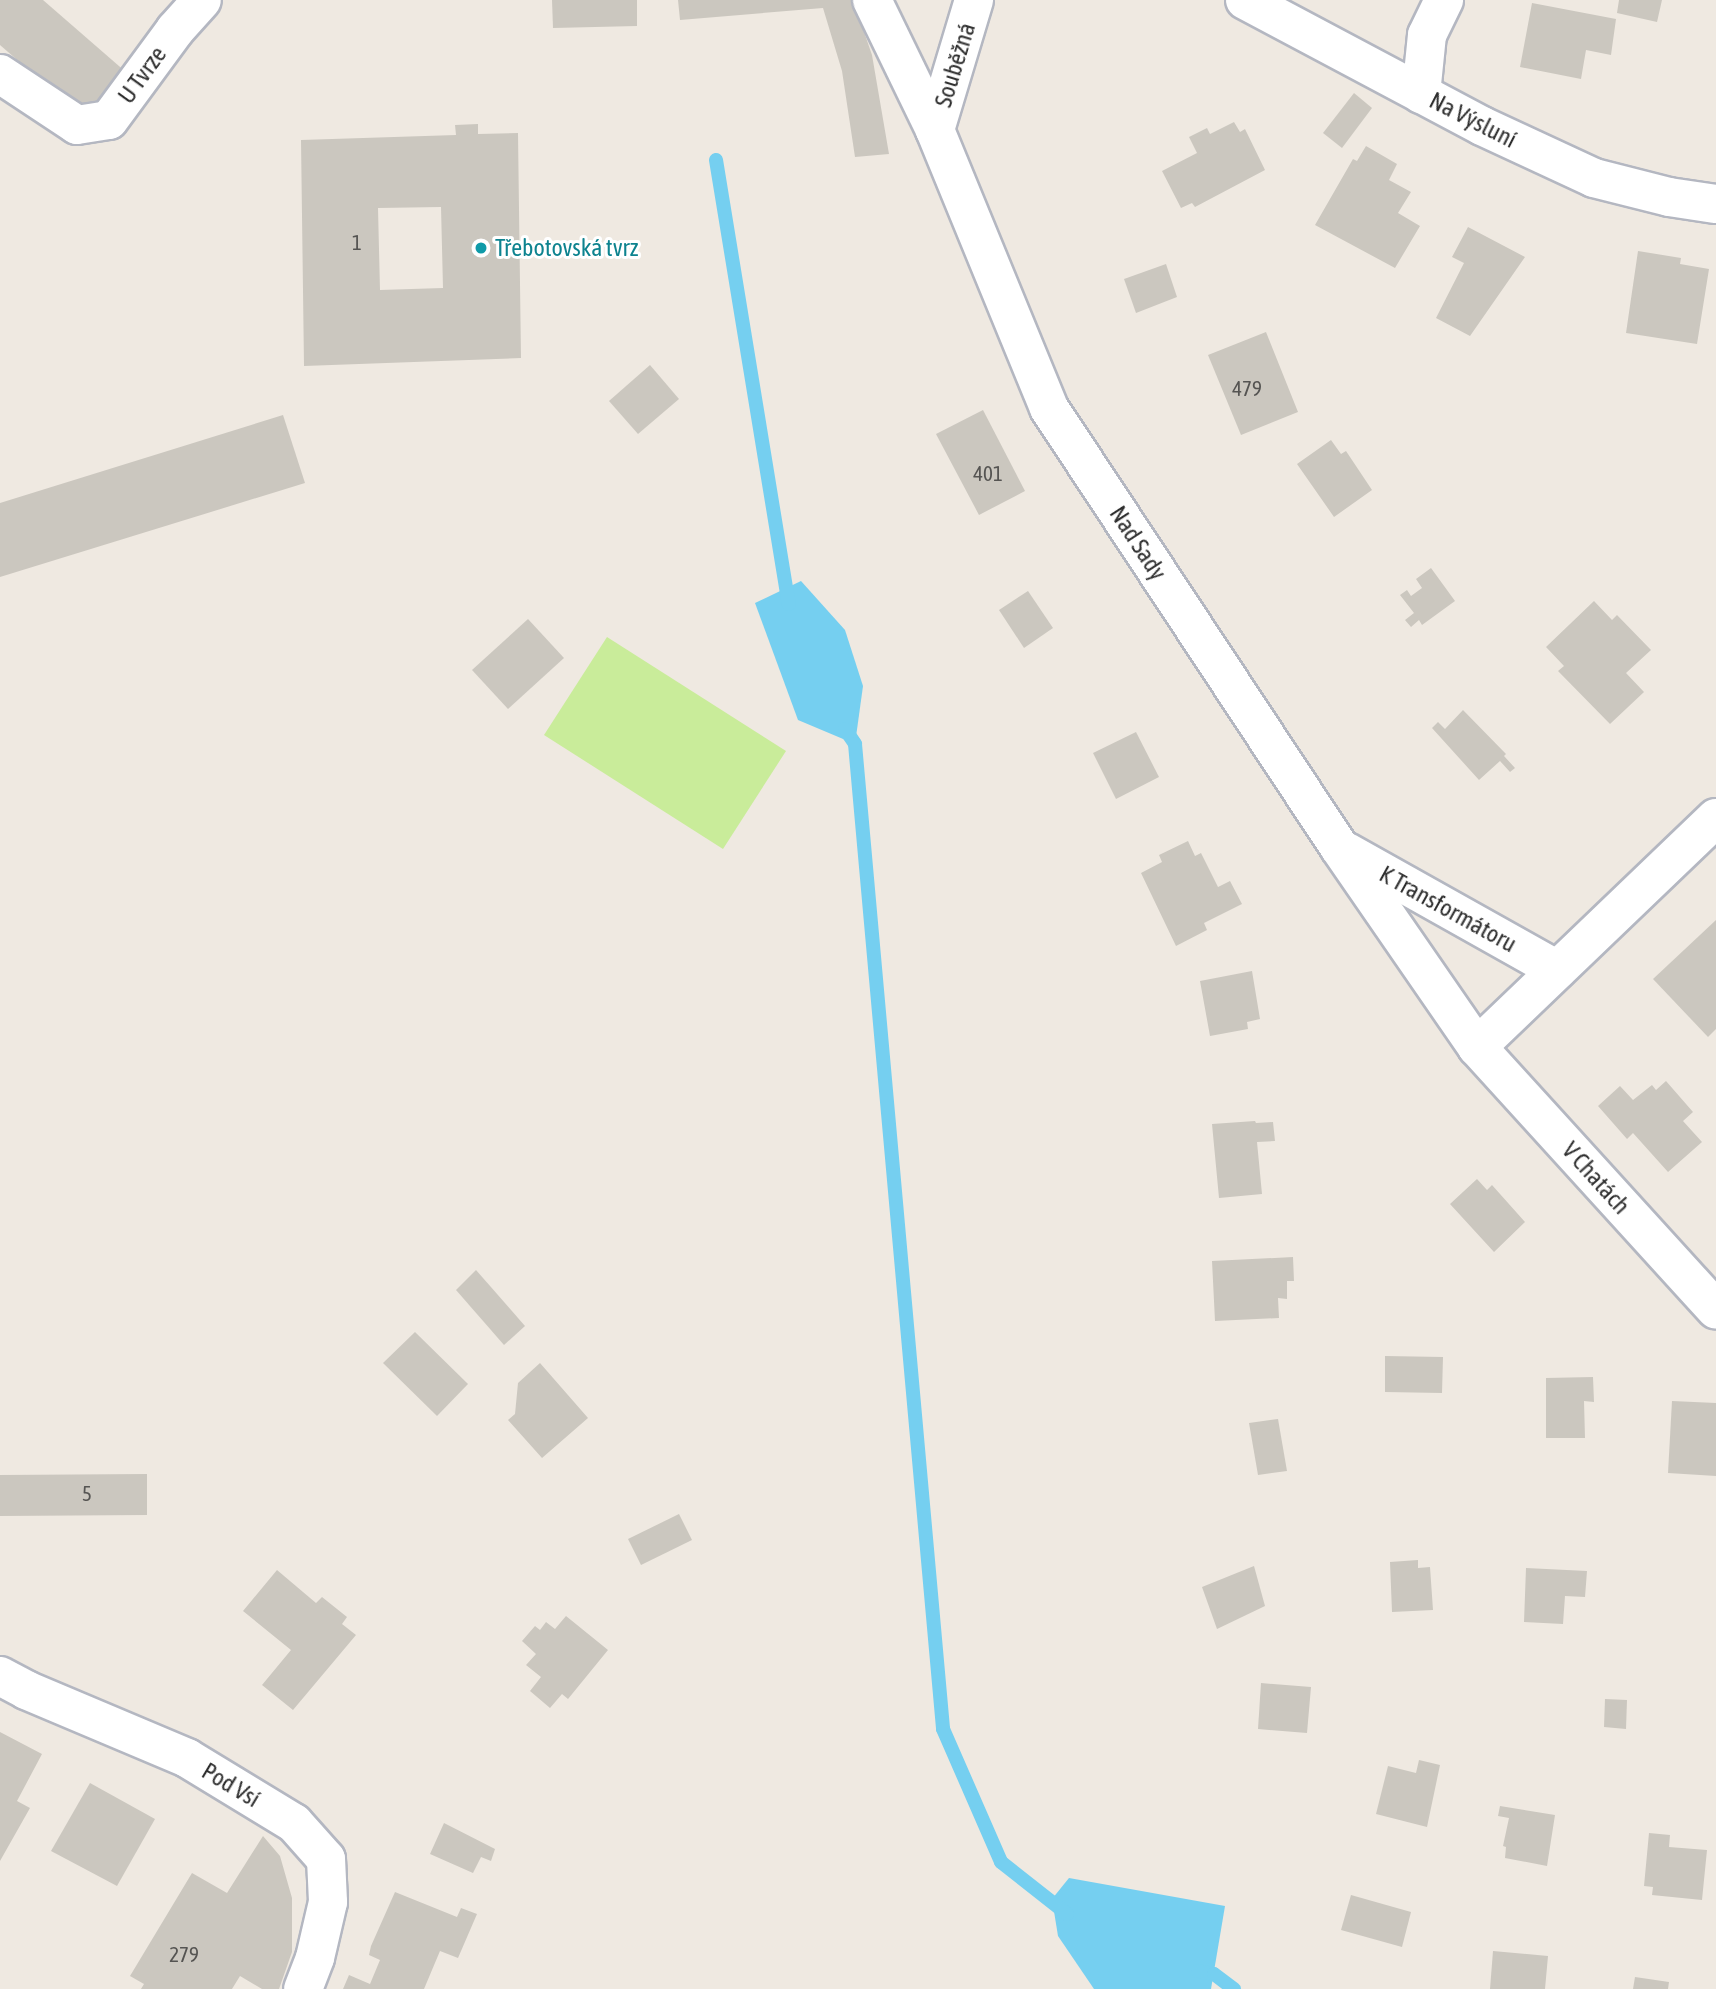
<!DOCTYPE html>
<html>
<head>
<meta charset="utf-8">
<style>
  body { margin:0 }
  #map { position:relative; width:1716px; height:1989px; overflow:hidden; background:#efe9e1; font-family:"Asap Condensed",sans-serif }
  div>[style] { position:absolute }
  [style*='--x'] { left:calc(var(--x)*1px); top:calc(var(--y)*1px); width:calc(var(--w)*1px); rotate:calc(var(--a)*1deg) }
  .pitch>* { inset:0; background:#c9ec9a }
  .water>* { inset:0; background:#75cff0 }
  .stream>* { height:14px; margin:-7px; padding:0 7px; transform-origin:7px; border-radius:7px; background:#75cff0 }
  .building>* { inset:0; background:#cbc7bf }
  .roads { filter:drop-shadow(2px 0 #b4b7c1) drop-shadow(-2px 0 #b4b7c1) drop-shadow(0 2px #b4b7c1) drop-shadow(0 -2px #b4b7c1) }
  .street>* { height:38px; margin:-19px; padding:0 19px; transform-origin:19px; border-radius:19px; background:#fff }
  .dots>* { width:19px; height:19px; translate:-50% -50%; box-sizing:border-box; border:4px solid #fff; border-radius:50% }
  span { translate:-50% -50%; white-space:nowrap; text-align:center; line-height:1.15; -webkit-text-stroke:6px #fff; paint-order:stroke }
  .number-label { font-size:21px; color:#555452 }
  .number-label span { -webkit-text-stroke-width:0 }
  .street-label { font-size:24px; color:#2e2e2e }
  .culture-label { font-size:24px; color:#0d838f }
  .left { translate:0 -50%; text-align:left }
</style>
</head>
<body>
<div id="map">
  <div class="pitch">
    <i style="clip-path:polygon(607px 637px,786px 751px,723px 849px,544px 735px)"></i>
  </div>
  <div class="water">
    <i style="clip-path:polygon(801px 581px,845px 630px,863px 686px,855px 744px,798px 720px,755px 603px)"></i>
    <i style="clip-path:polygon(1069px 1878px,1225px 1906px,1211px 1989px,1094px 1989px,1058px 1936px,1052px 1899px)"></i>
  </div>
  <div class="stream">
    <i style="--x:716;--y:160;--w:450;--a:80.7"></i>
    <i style="--x:845;--y:729;--w:18;--a:56"></i>
    <i style="--x:855;--y:744;--w:989;--a:84.89"></i>
    <i style="--x:943;--y:1729;--w:145;--a:66.4"></i>
    <i style="--x:1001;--y:1862;--w:84;--a:38.2"></i>
    <i style="--x:1198;--y:1971;--w:16;--a:11"></i>
    <i style="--x:1214;--y:1974;--w:25;--a:37"></i>
  </div>
  <div class="building">
    <i style="clip-path:polygon(0 0,43px 0,127px 73px,89px 122px,0 45px)"></i>
    <i style="clip-path:polygon(552px 0,637px 0,637px 26px,553px 28px)"></i>
    <i style="clip-path:polygon(678px 0,853px 0,872px 55px,889px 154px,855px 157px,842px 71px,823px 8px,680px 20px)"></i>
    <i style="clip-path:polygon(1619px 0,1662px 0,1657px 22px,1617px 13px)"></i>
    <i style="clip-path:polygon(1532px 3px,1616px 19px,1611px 55px,1586px 50px,1581px 79px,1520px 67px)"></i>
    <i style="clip-path:polygon(1354px 93px,1372px 108px,1342px 148px,1323px 133px)"></i>
    <i style="clip-path:polygon(1234px 122px,1240px 132px,1245px 129px,1265px 170px,1195px 207px,1192px 203px,1181px 208px,1162px 171px,1197px 153px,1189px 137px,1207px 128px,1210px 134px)"></i>
    <i style="clip-path:polygon(evenodd,478px 124px,478px 134px,518px 133px,521px 358px,304px 366px,301px 140px,456px 135px,455px 125px,478px 124px,441px 207px,443px 288px,380px 290px,378px 208px,441px 207px)"></i>
    <i style="clip-path:polygon(1366px 146px,1397px 164px,1389px 180px,1411px 192px,1398px 213px,1420px 226px,1395px 268px,1315px 225px,1353px 159px,1357px 161px)"></i>
    <i style="clip-path:polygon(1468px 227px,1525px 257px,1470px 336px,1436px 318px,1464px 263px,1452px 257px)"></i>
    <i style="clip-path:polygon(1638px 251px,1681px 258px,1680px 264px,1709px 269px,1697px 344px,1626px 333px)"></i>
    <i style="clip-path:polygon(1166px 264px,1177px 297px,1136px 313px,1124px 279px)"></i>
    <i style="clip-path:polygon(1266px 332px,1298px 412px,1241px 435px,1208px 355px)"></i>
    <i style="clip-path:polygon(650px 365px,679px 399px,638px 434px,609px 401px)"></i>
    <i style="clip-path:polygon(983px 410px,1025px 491px,979px 515px,936px 434px)"></i>
    <i style="clip-path:polygon(283px 415px,305px 483px,0 577px,0 503px)"></i>
    <i style="clip-path:polygon(1331px 440px,1341px 454px,1346px 451px,1372px 490px,1334px 517px,1297px 464px)"></i>
    <i style="clip-path:polygon(1431px 568px,1455px 601px,1422px 625px,1419px 620px,1411px 627px,1405px 620px,1414px 613px,1400px 595px,1407px 590px,1411px 596px,1422px 588px,1416px 579px)"></i>
    <i style="clip-path:polygon(1028px 591px,1053px 628px,1024px 648px,999px 610px)"></i>
    <i style="clip-path:polygon(1594px 601px,1612px 620px,1617px 615px,1651px 650px,1626px 673px,1644px 692px,1610px 724px,1558px 671px,1564px 666px,1546px 647px)"></i>
    <i style="clip-path:polygon(528px 619px,564px 658px,508px 709px,472px 670px)"></i>
    <i style="clip-path:polygon(1463px 710px,1506px 754px,1504px 756px,1515px 768px,1510px 772px,1500px 761px,1479px 780px,1432px 728px,1438px 722px,1445px 729px)"></i>
    <i style="clip-path:polygon(1136px 732px,1159px 777px,1116px 799px,1093px 753px)"></i>
    <i style="clip-path:polygon(1188px 841px,1195px 856px,1201px 853px,1218px 887px,1230px 881px,1242px 904px,1204px 923px,1207px 930px,1176px 946px,1141px 873px,1162px 862px,1159px 855px)"></i>
    <i style="clip-path:polygon(1716px 920px,1716px 1029px,1708px 1037px,1653px 979px)"></i>
    <i style="clip-path:polygon(1252px 971px,1260px 1019px,1247px 1022px,1248px 1029px,1210px 1036px,1200px 981px)"></i>
    <i style="clip-path:polygon(1666px 1081px,1693px 1112px,1683px 1121px,1702px 1142px,1668px 1172px,1633px 1133px,1627px 1139px,1598px 1106px,1620px 1086px,1633px 1100px,1652px 1085px,1656px 1090px)"></i>
    <i style="clip-path:polygon(1255px 1121px,1256px 1123px,1273px 1122px,1275px 1141px,1257px 1142px,1262px 1194px,1219px 1198px,1212px 1124px)"></i>
    <i style="clip-path:polygon(1477px 1179px,1487px 1190px,1492px 1185px,1525px 1222px,1494px 1252px,1450px 1204px)"></i>
    <i style="clip-path:polygon(1293px 1257px,1294px 1281px,1287px 1281px,1287px 1299px,1278px 1298px,1279px 1318px,1215px 1321px,1212px 1261px)"></i>
    <i style="clip-path:polygon(476px 1270px,525px 1326px,504px 1345px,456px 1290px)"></i>
    <i style="clip-path:polygon(415px 1332px,468px 1384px,437px 1416px,383px 1363px)"></i>
    <i style="clip-path:polygon(1385px 1356px,1443px 1357px,1442px 1393px,1385px 1392px)"></i>
    <i style="clip-path:polygon(540px 1363px,588px 1418px,542px 1458px,508px 1420px,515px 1414px,518px 1383px)"></i>
    <i style="clip-path:polygon(1593px 1377px,1594px 1402px,1584px 1401px,1585px 1438px,1546px 1438px,1546px 1378px)"></i>
    <i style="clip-path:polygon(1672px 1401px,1716px 1403px,1716px 1476px,1668px 1473px)"></i>
    <i style="clip-path:polygon(1278px 1419px,1287px 1471px,1258px 1475px,1249px 1423px)"></i>
    <i style="clip-path:polygon(147px 1474px,147px 1515px,0 1516px,0 1475px)"></i>
    <i style="clip-path:polygon(679px 1514px,692px 1540px,641px 1565px,628px 1539px)"></i>
    <i style="clip-path:polygon(1418px 1560px,1418px 1568px,1430px 1567px,1433px 1610px,1392px 1612px,1390px 1562px)"></i>
    <i style="clip-path:polygon(1254px 1566px,1265px 1606px,1217px 1629px,1202px 1587px)"></i>
    <i style="clip-path:polygon(1526px 1568px,1587px 1571px,1585px 1597px,1565px 1596px,1563px 1624px,1524px 1622px)"></i>
    <i style="clip-path:polygon(277px 1570px,316px 1603px,322px 1597px,347px 1617px,342px 1624px,356px 1635px,293px 1710px,262px 1685px,291px 1650px,243px 1611px)"></i>
    <i style="clip-path:polygon(566px 1616px,608px 1650px,568px 1699px,562px 1694px,550px 1708px,530px 1691px,541px 1677px,526px 1665px,536px 1654px,522px 1641px,535px 1626px,540px 1630px,546px 1622px,555px 1629px)"></i>
    <i style="clip-path:polygon(1261px 1683px,1311px 1687px,1307px 1733px,1258px 1729px)"></i>
    <i style="clip-path:polygon(1605px 1699px,1627px 1700px,1626px 1729px,1604px 1727px)"></i>
    <i style="clip-path:polygon(0 1732px,42px 1754px,17px 1801px,30px 1808px,0 1861px)"></i>
    <i style="clip-path:polygon(1419px 1760px,1440px 1765px,1427px 1827px,1376px 1814px,1388px 1766px,1416px 1773px)"></i>
    <i style="clip-path:polygon(90px 1783px,155px 1819px,117px 1886px,51px 1851px)"></i>
    <i style="clip-path:polygon(1500px 1806px,1555px 1815px,1547px 1866px,1505px 1858px,1506px 1847px,1503px 1846px,1509px 1818px,1498px 1816px)"></i>
    <i style="clip-path:polygon(444px 1823px,495px 1849px,491px 1861px,481px 1857px,473px 1873px,430px 1854px)"></i>
    <i style="clip-path:polygon(1649px 1833px,1670px 1835px,1669px 1847px,1707px 1850px,1702px 1900px,1652px 1895px,1653px 1887px,1644px 1886px)"></i>
    <i style="clip-path:polygon(263px 1836px,280px 1856px,292px 1898px,292px 1952px,279px 1989px,262px 1989px,240px 1976px,232px 1989px,141px 1989px,144px 1984px,130px 1976px,192px 1873px,227px 1893px)"></i>
    <i style="clip-path:polygon(395px 1892px,457px 1917px,461px 1908px,477px 1914px,458px 1958px,440px 1951px,424px 1989px,343px 1989px,349px 1975px,370px 1984px,380px 1960px,369px 1955px,371px 1946px)"></i>
    <i style="clip-path:polygon(1351px 1895px,1411px 1912px,1402px 1947px,1341px 1930px)"></i>
    <i style="clip-path:polygon(1493px 1951px,1548px 1956px,1545px 1989px,1490px 1989px)"></i>
    <i style="clip-path:polygon(1635px 1977px,1669px 1982px,1668px 1989px,1633px 1989px)"></i>
  </div>
  <div class="roads">
    <div class="street">
      <i style="--x:872;--y:0;--w:144;--a:64.1"></i>
      <i style="--x:935;--y:130;--w:300;--a:67.7"></i>
      <i style="--x:1049;--y:408;--w:526;--a:56.55"></i>
      <i style="--x:1339;--y:847;--w:243;--a:55.4"></i>
      <i style="--x:1477;--y:1047;--w:355;--a:47.7"></i>
      <i style="--x:1245;--y:0;--w:268;--a:28"></i>
      <i style="--x:1482;--y:126;--w:123;--a:24.9"></i>
      <i style="--x:1594;--y:178;--w:77;--a:14.2"></i>
      <i style="--x:1669;--y:197;--w:48;--a:8.5"></i>
      <i style="--x:0;--y:74;--w:92;--a:33.5"></i>
      <i style="--x:77;--y:125;--w:32;--a:-9"></i>
      <i style="--x:109;--y:120;--w:112;--a:-53.7"></i>
      <i style="--x:175;--y:30;--w:40;--a:-48"></i>
      <i style="--x:1421;--y:94;--w:59;--a:-84.2"></i>
      <i style="--x:1427;--y:35;--w:39;--a:-64"></i>
      <i style="--x:935;--y:130;--w:136;--a:-73.3"></i>
      <i style="--x:1347;--y:852;--w:241;--a:29.3"></i>
      <i style="--x:1477;--y:1047;--w:331;--a:-43.8"></i>
      <i style="--x:0;--y:1676;--w:30;--a:28"></i>
      <i style="--x:26;--y:1690;--w:175;--a:22.9"></i>
      <i style="--x:187;--y:1758;--w:125;--a:31.3"></i>
      <i style="--x:294;--y:1823;--w:48;--a:48.4"></i>
      <i style="--x:326;--y:1859;--w:43;--a:87.3"></i>
      <i style="--x:328;--y:1902;--w:57;--a:103.1"></i>
      <i style="--x:315;--y:1958;--w:33;--a:111"></i>
    </div>
  </div>
  <div class="dots">
    <i style="left:481px;top:248px;background:#0f9aa8"></i>
  </div>
  <div class="number-label">
    <span style="left:357px;top:242px">1</span>
    <span style="left:1247px;top:388px">479</span>
    <span style="left:988px;top:473px">401</span>
    <span style="left:87px;top:1493px">5</span>
    <span style="left:184px;top:1954px">279</span>
  </div>
  <div class="street-label">
    <span style="left:955px;top:65px;rotate:-73deg">Souběžná</span>
    <span style="left:142px;top:75px;rotate:-54deg">U Tvrze</span>
    <span style="left:1473px;top:120px;rotate:27deg">Na Výsluní</span>
    <span style="left:1138px;top:543px;rotate:57deg">Nad Sady</span>
    <span style="left:1448px;top:909px;rotate:29deg">K Transformátoru</span>
    <span style="left:1596px;top:1178px;rotate:48deg">V Chatách</span>
    <span style="left:231px;top:1785px;rotate:31deg">Pod Vsí</span>
  </div>
  <div class="culture-label">
    <span class="left" style="left:495px;top:248px">Třebotovská tvrz</span>
  </div>
</div>
</body>
</html>
